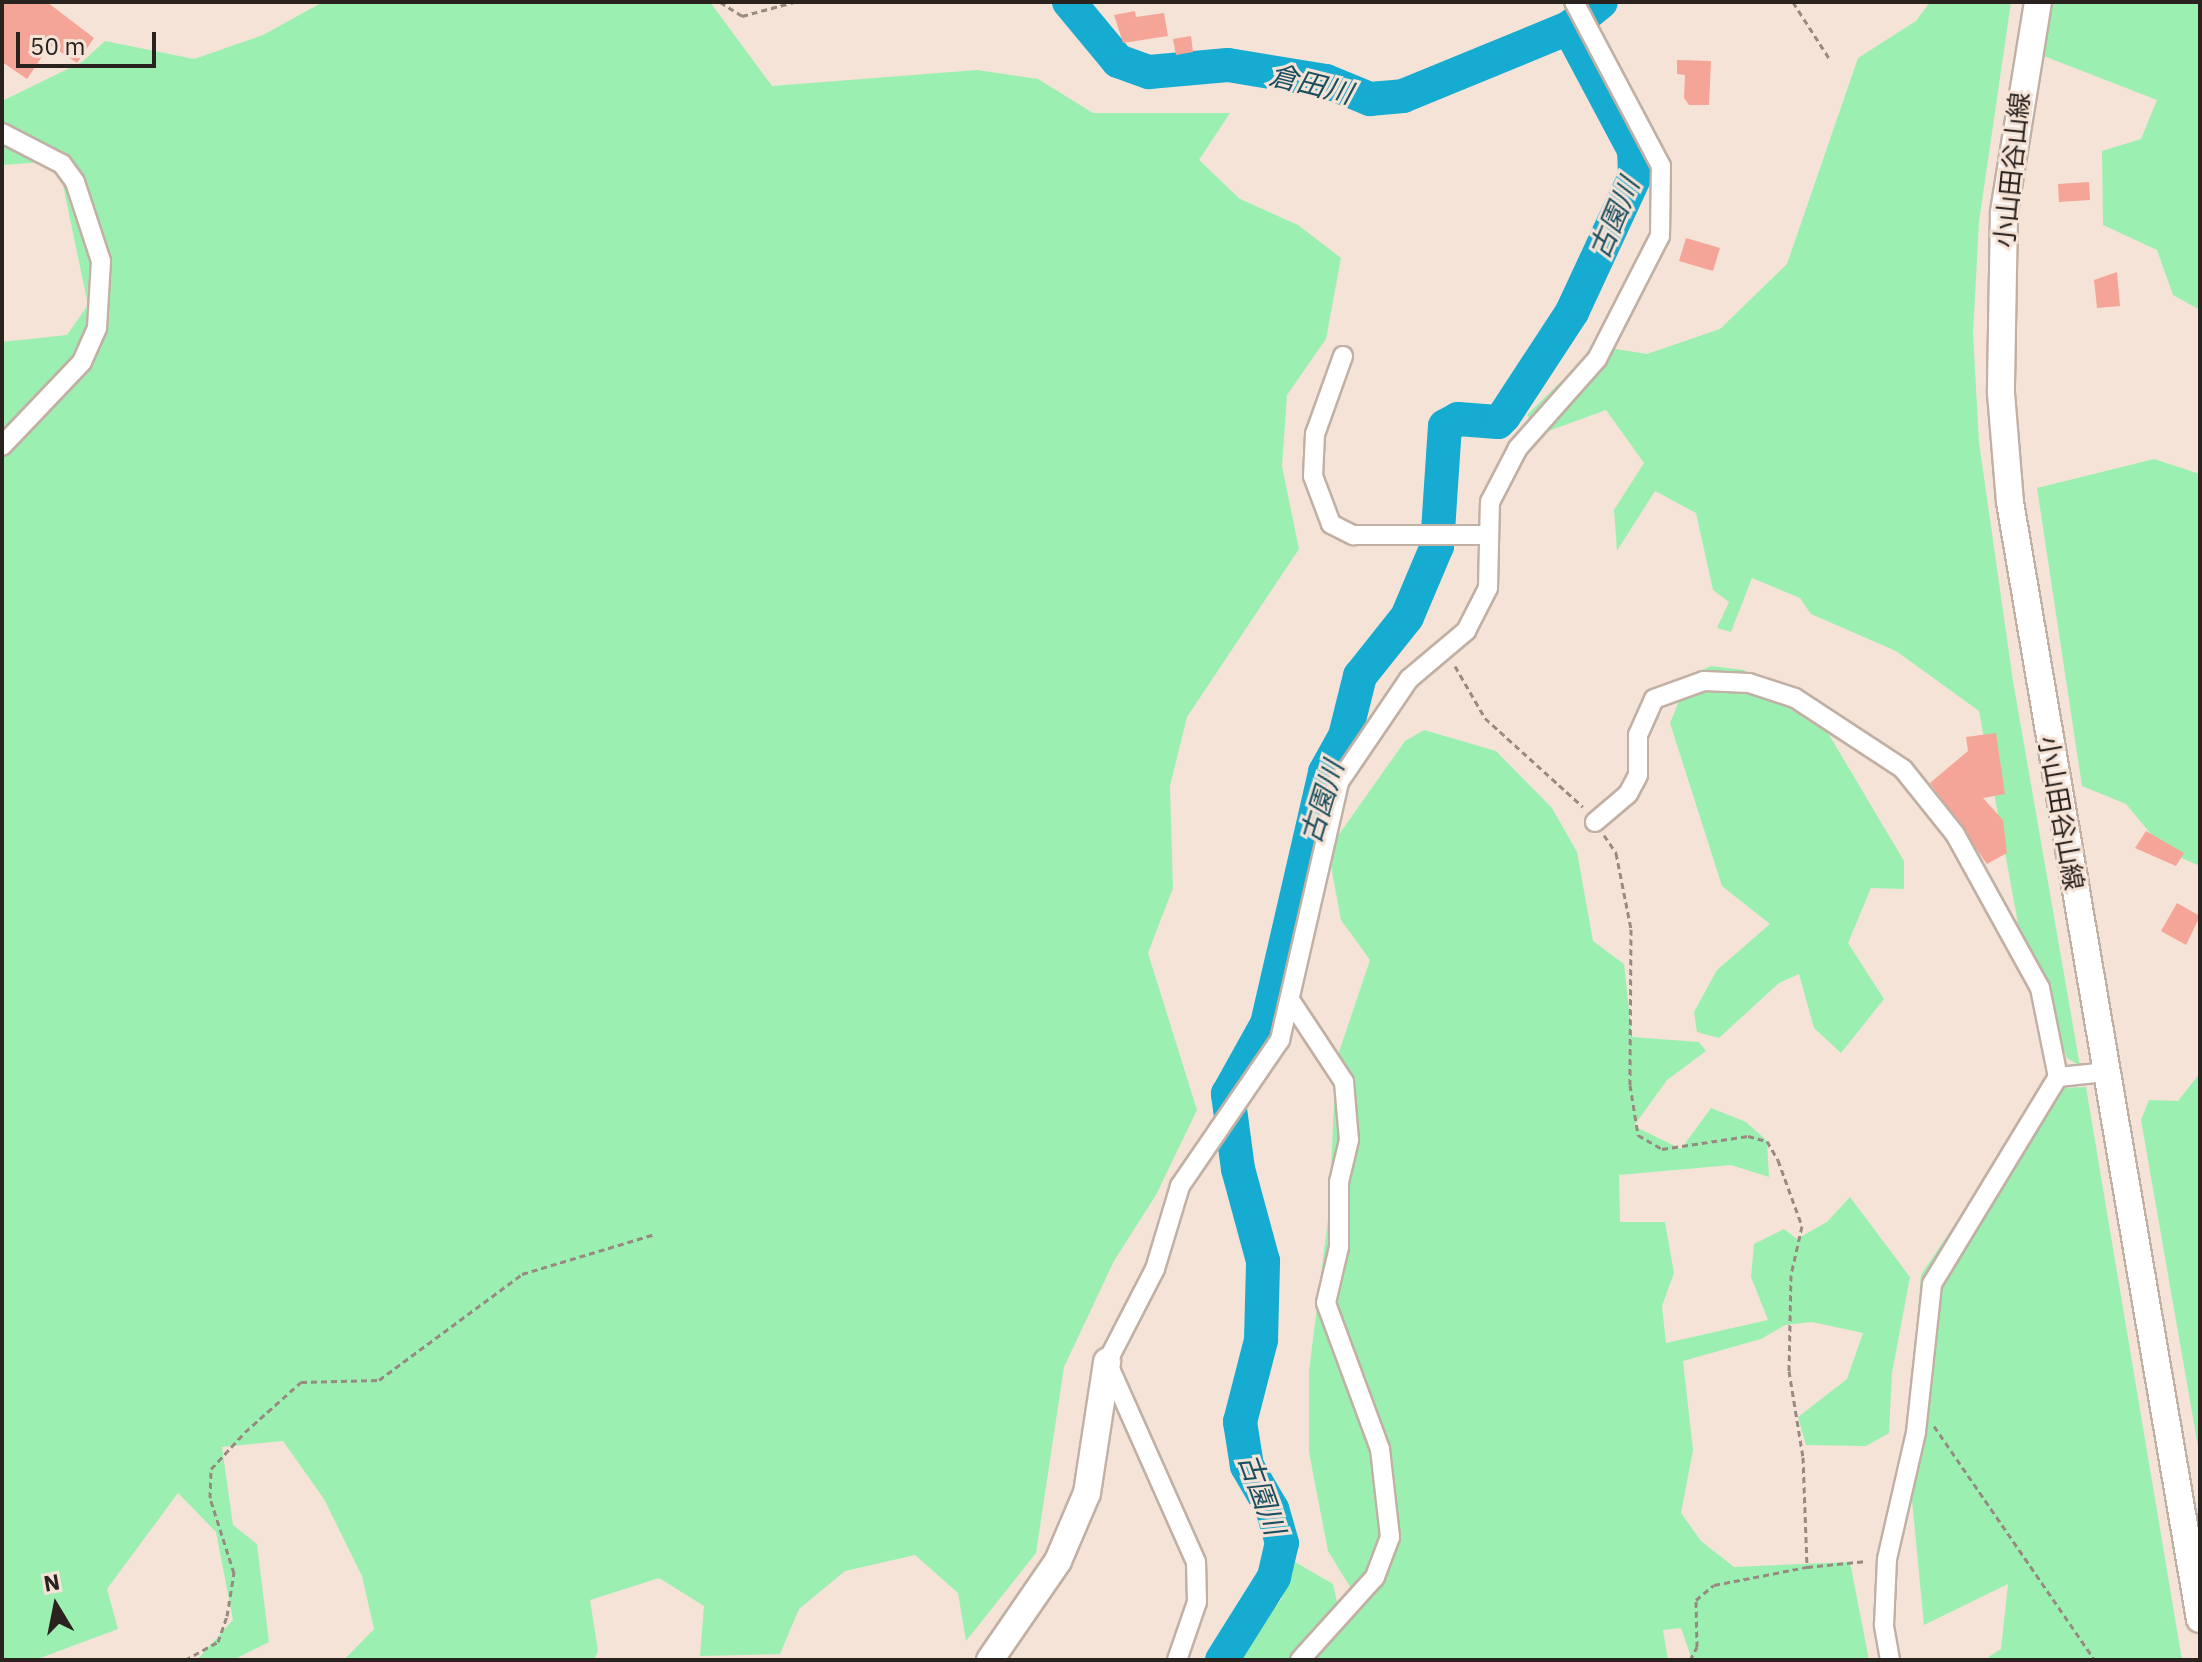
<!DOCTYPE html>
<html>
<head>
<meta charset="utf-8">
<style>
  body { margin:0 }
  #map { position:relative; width:2202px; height:1662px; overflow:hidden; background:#f5e3d7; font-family:"IBM Plex Sans","Noto Sans JP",sans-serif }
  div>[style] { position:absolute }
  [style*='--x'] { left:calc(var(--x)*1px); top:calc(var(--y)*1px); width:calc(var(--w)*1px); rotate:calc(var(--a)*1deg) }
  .green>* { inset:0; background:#9bf0b1 }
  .river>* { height:34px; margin:-17px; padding:0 17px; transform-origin:17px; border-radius:17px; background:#16abd0 }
  .building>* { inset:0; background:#f5a597 }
  .path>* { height:3px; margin-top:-1.5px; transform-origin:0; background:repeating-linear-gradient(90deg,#978a81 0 6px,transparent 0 10px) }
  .roads { filter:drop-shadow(2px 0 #c1b0a4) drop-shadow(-2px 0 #c1b0a4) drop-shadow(0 2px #c1b0a4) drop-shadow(0 -2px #c1b0a4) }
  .street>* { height:18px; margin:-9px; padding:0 9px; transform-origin:9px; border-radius:9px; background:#fff }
  .secondary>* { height:26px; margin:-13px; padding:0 13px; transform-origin:13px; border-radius:13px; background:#fff }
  span { translate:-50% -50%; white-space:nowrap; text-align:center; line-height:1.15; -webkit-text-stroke:6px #f5e3d7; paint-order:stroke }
  .street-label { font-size:26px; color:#29221e }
  .water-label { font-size:28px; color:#194e5f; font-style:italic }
  .frame { position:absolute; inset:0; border:4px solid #29221e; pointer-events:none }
  .north { position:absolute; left:16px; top:1566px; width:80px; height:80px; -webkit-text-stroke:6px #f5e3d7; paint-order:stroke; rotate:350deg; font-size:22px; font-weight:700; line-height:32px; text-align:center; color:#29221e }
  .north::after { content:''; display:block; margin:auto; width:28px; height:36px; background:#29221e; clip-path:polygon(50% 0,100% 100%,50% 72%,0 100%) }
  .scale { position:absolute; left:16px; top:32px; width:140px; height:36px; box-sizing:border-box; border:4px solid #29221e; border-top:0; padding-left:10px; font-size:24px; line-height:28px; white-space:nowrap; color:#29221e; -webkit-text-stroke:6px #f5e3d7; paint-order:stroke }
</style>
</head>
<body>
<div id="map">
  <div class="green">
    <i style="clip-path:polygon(323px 2px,710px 2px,772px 86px,977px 70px,1038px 79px,1093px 113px,1230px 113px,1199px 160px,1240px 199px,1298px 225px,1341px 258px,1326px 339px,1287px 395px,1282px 466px,1299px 549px,1187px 717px,1170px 786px,1173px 888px,1148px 953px,1197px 1110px,1156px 1195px,1114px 1261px,1064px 1367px,1036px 1553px,966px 1641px,958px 1593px,915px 1555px,845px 1571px,799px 1609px,780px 1654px,700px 1656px,704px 1606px,659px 1578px,590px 1600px,598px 1651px,594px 1660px,344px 1660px,374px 1629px,362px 1576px,324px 1499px,283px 1441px,222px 1447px,233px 1525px,257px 1544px,269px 1642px,233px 1660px,197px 1660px,233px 1620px,216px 1532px,178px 1493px,107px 1589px,118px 1629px,35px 1660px,2px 1660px,2px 342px,67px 335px,88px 305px,58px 161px,2px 165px,2px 101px,82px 62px,105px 41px,194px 59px,263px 35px)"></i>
    <i style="clip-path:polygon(1930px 2px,2011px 2px,1979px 222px,1973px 334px,1979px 442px,2013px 681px,2080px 1066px,2067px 1058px,2046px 1001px,2026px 967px,1979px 711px,1896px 651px,1811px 614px,1800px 598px,1752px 578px,1731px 632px,1717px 628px,1729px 602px,1713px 590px,1696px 513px,1655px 491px,1617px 551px,1614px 510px,1644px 463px,1606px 410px,1543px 433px,1527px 415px,1597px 346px,1647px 354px,1720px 329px,1787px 264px,1858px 58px,1916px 21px)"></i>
    <i style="clip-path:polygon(2051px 2px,2200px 2px,2200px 310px,2173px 295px,2157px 250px,2103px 225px,2102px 151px,2141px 139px,2157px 100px,2036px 53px)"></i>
    <i style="clip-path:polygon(2154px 459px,2200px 474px,2200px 866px,2165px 851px,2126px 804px,2082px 786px,2037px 488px)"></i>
    <i style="clip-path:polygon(1711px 666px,1744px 670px,1773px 698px,1828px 733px,1904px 861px,1904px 889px,1871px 888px,1848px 943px,1884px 999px,1841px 1053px,1814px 1028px,1799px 974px,1779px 983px,1719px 1038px,1697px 1032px,1694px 1012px,1717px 970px,1770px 924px,1722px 886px,1670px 723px,1690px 675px)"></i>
    <i style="clip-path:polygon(1424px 730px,1496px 751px,1552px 808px,1577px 852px,1593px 941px,1624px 964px,1632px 1037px,1699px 1042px,1706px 1051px,1667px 1080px,1634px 1126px,1681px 1149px,1711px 1108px,1746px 1122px,1767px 1141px,1769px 1177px,1731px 1165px,1619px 1175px,1620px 1222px,1665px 1222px,1674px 1273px,1662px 1306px,1666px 1343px,1768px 1320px,1751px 1277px,1754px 1244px,1784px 1229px,1797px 1239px,1827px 1222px,1850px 1197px,1910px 1277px,1892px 1373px,1889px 1433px,1866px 1446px,1806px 1445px,1798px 1417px,1847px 1379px,1863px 1333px,1812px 1322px,1785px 1325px,1761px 1339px,1683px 1361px,1693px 1450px,1681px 1513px,1701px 1541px,1734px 1567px,1850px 1562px,1869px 1660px,1692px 1660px,1681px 1628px,1663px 1630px,1668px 1660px,1314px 1660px,1360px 1603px,1328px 1551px,1309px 1452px,1309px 1371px,1329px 1211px,1336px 1061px,1370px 960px,1341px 920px,1328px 850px,1405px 741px)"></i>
    <i style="clip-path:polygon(2200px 1073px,2200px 1458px,2141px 1120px,2149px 1100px,2178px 1101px)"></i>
    <i style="clip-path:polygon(2086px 1087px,2182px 1660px,1984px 1660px,2001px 1649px,2008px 1584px,1924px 1625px,1907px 1448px,1921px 1275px,1961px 1215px,2063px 1088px)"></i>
    <i style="clip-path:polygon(1288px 1558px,1333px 1584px,1339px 1611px,1290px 1660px,1228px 1660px,1281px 1600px,1290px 1577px)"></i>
  </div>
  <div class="river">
    <i style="--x:1069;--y:2;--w:77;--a:50.3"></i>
    <i style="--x:1118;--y:61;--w:33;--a:20"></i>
    <i style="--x:1149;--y:72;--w:79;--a:-5.1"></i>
    <i style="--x:1228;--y:65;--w:99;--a:9.3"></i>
    <i style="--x:1326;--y:81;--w:48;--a:22.2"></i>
    <i style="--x:1370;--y:99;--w:33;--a:-5"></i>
    <i style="--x:1403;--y:96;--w:179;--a:-22.3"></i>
    <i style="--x:1569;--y:28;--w:41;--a:-39.1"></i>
    <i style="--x:1222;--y:1660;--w:98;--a:-57.9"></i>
    <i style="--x:1274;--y:1577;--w:35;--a:-77"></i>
    <i style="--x:1282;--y:1543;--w:35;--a:-106"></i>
    <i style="--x:1272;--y:1509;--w:50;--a:-120.2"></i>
    <i style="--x:1247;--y:1466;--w:45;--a:-99"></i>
    <i style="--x:1240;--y:1422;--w:85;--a:-75.6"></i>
    <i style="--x:1261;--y:1340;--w:79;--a:-88.5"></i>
    <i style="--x:1263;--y:1261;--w:95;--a:-105.2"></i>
    <i style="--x:1238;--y:1169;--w:76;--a:-97.6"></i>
    <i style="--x:1228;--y:1094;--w:80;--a:-60.9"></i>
    <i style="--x:1267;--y:1024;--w:259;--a:-77"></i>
    <i style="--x:1325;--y:772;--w:41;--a:-60.9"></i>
    <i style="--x:1345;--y:736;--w:62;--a:-76"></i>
    <i style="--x:1360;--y:676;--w:75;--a:-51.5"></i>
    <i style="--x:1407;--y:617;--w:77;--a:-67.1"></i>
    <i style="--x:1437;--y:546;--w:120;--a:-86.2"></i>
    <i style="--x:1445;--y:426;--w:15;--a:-28"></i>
    <i style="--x:1458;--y:419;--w:40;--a:4.3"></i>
    <i style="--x:1498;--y:422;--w:8;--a:-45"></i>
    <i style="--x:1504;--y:416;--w:124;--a:-56.8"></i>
    <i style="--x:1572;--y:312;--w:150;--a:-65.1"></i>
    <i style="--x:1635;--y:176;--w:26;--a:-92"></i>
    <i style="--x:1634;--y:150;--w:138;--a:-118"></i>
  </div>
  <div class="building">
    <i style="clip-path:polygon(2px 2px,47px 2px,94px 38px,77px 63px,50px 45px,27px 79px,2px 62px)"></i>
    <i style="clip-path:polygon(1135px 11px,1136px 17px,1164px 13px,1168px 36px,1123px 43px,1114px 15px)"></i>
    <i style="clip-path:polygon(1191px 36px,1193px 52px,1176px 55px,1173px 39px)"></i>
    <i style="clip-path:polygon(1677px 60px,1711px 61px,1709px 105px,1689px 105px,1684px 98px,1685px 75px,1677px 74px)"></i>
    <i style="clip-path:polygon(2089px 182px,2090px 200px,2059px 202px,2058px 184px)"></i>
    <i style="clip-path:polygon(1686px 238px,1720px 248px,1713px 271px,1679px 261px)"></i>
    <i style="clip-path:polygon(2117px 272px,2120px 306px,2097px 308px,2094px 280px)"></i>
    <i style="clip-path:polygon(1996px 733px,2005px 794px,1983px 798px,2003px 820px,2007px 853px,1987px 864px,1930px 783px,1968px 751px,1966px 737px)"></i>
    <i style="clip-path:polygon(2146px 831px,2184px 853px,2176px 866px,2135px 848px)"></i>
    <i style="clip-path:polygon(2177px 903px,2200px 916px,2186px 945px,2161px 931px)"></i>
  </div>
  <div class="path">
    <i style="--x:720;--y:2;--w:26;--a:32"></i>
    <i style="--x:742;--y:16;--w:54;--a:-15.1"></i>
    <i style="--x:1793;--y:2;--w:67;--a:57.3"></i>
    <i style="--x:1455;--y:666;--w:60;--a:60"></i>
    <i style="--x:1485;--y:718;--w:132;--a:42.2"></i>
    <i style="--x:1604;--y:835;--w:22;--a:56"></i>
    <i style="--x:1616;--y:853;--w:77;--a:78.8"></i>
    <i style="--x:1631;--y:929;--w:156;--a:90.4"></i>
    <i style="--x:1630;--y:1085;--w:51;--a:80.9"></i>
    <i style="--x:1638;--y:1135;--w:28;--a:30"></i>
    <i style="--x:1662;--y:1149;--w:87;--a:-8.6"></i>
    <i style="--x:1748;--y:1136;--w:20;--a:15"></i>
    <i style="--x:1767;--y:1141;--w:22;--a:60"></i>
    <i style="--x:1778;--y:1160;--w:70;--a:70"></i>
    <i style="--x:1802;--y:1226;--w:50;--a:102.7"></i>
    <i style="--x:1791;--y:1275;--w:96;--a:91.2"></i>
    <i style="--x:1789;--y:1371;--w:87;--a:80.8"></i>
    <i style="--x:1803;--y:1457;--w:110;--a:87.9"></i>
    <i style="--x:1807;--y:1567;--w:60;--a:-5.7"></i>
    <i style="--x:1934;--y:1426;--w:284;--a:55.5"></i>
    <i style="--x:185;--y:1660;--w:38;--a:-29"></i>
    <i style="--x:218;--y:1642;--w:28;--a:-71"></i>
    <i style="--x:227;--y:1616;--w:44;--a:-80.8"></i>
    <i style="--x:234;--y:1573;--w:79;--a:-107.7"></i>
    <i style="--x:210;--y:1498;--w:29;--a:-88"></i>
    <i style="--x:211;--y:1469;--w:50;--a:-47.4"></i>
    <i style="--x:245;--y:1432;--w:75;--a:-41.8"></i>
    <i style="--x:301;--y:1382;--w:78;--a:-1.5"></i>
    <i style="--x:379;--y:1380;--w:178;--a:-36.5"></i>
    <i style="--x:522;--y:1274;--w:139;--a:-16.7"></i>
    <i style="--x:1690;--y:1660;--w:15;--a:-62"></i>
    <i style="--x:1697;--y:1647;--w:47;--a:-91.2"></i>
    <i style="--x:1696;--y:1600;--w:23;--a:-40"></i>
    <i style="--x:1714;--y:1585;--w:95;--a:-11"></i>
  </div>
  <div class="roads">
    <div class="street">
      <i style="--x:2;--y:133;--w:68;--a:27.3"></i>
      <i style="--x:62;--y:164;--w:22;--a:54"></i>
      <i style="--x:75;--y:182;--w:83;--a:71.8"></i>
      <i style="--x:101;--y:261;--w:67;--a:93.4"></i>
      <i style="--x:97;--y:328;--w:37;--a:114"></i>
      <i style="--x:82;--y:362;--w:116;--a:133.6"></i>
      <i style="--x:1343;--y:356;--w:83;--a:109.7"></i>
      <i style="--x:1315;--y:434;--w:42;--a:92.7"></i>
      <i style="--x:1313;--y:476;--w:51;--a:69.4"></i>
      <i style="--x:1331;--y:524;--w:25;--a:27"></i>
      <i style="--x:1353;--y:535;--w:132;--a:0"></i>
      <i style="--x:1595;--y:822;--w:43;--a:-40.3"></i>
      <i style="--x:1628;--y:794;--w:21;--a:-62"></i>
      <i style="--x:1638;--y:775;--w:40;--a:-90"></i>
      <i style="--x:1638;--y:735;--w:39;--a:-66"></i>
      <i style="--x:1654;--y:699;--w:53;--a:-19.8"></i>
      <i style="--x:1704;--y:681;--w:45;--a:2.5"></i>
      <i style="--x:1749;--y:683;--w:48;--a:18.1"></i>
      <i style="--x:1795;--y:698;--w:129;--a:33.3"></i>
      <i style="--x:1903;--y:769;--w:83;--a:51.3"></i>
      <i style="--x:1955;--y:834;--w:176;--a:61.1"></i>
      <i style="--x:2040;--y:988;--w:91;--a:78.6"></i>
      <i style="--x:2058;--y:1077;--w:48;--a:-5.9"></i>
      <i style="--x:1292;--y:1003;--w:95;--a:56.6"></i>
      <i style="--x:1344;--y:1082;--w:58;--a:85.1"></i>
      <i style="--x:1349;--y:1140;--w:43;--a:103.4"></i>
      <i style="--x:1339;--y:1182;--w:65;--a:90"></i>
      <i style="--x:1339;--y:1247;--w:57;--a:103.1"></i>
      <i style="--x:1326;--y:1303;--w:156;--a:69.7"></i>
      <i style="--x:1380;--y:1449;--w:89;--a:83.5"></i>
      <i style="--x:1390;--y:1537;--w:43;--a:110.6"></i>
      <i style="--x:1375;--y:1577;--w:112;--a:132.1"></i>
      <i style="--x:1177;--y:1660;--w:61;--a:-71"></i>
      <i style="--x:1197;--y:1602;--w:40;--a:-91.4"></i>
      <i style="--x:1196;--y:1562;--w:219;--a:-114"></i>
      <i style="--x:1107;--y:1362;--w:105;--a:-62.7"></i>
      <i style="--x:1155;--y:1269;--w:87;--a:-73.2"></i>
      <i style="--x:1180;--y:1186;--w:177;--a:-55.6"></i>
      <i style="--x:1280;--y:1040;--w:265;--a:-77.1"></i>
      <i style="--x:1339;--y:782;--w:125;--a:-55.8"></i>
      <i style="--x:1409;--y:679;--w:75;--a:-40.1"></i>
      <i style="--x:1466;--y:631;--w:48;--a:-62.9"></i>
      <i style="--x:1488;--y:588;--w:86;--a:-88.7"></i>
      <i style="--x:1490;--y:502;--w:61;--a:-62.6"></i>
      <i style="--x:1518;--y:448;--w:119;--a:-48.4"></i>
      <i style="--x:1597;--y:359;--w:138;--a:-62.9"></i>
      <i style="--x:1660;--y:236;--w:70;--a:-89.2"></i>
      <i style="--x:1661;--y:166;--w:186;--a:-117.9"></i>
      <i style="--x:1890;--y:1660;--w:36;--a:-100"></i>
      <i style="--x:1884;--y:1625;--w:66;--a:-87.4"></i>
      <i style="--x:1887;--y:1559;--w:130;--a:-77.1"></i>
      <i style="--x:1916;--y:1432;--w:149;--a:-83.8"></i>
      <i style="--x:1932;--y:1284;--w:242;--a:-58.7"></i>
    </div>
    <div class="secondary">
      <i style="--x:2038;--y:2;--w:214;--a:99.2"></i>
      <i style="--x:2004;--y:213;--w:180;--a:91"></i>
      <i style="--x:2001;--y:393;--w:109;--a:85.3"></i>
      <i style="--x:2010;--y:502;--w:1133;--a:80.35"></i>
      <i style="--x:990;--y:1660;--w:120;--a:-55.5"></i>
      <i style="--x:1058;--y:1561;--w:74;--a:-66.9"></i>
      <i style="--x:1087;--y:1493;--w:133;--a:-81.3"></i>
    </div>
  </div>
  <div class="street-label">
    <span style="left:2012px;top:170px;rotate:-84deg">小山田谷山線</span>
    <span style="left:2061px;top:813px;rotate:80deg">小山田谷山線</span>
  </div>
  <div class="water-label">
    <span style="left:1311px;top:84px;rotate:14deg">倉田川</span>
    <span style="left:1614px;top:218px;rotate:-67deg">古園川</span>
    <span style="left:1322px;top:802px;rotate:-73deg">古園川</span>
    <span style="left:1262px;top:1494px;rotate:70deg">古園川</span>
  </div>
  <div class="frame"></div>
  <div class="north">N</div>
  <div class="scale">50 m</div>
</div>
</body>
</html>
